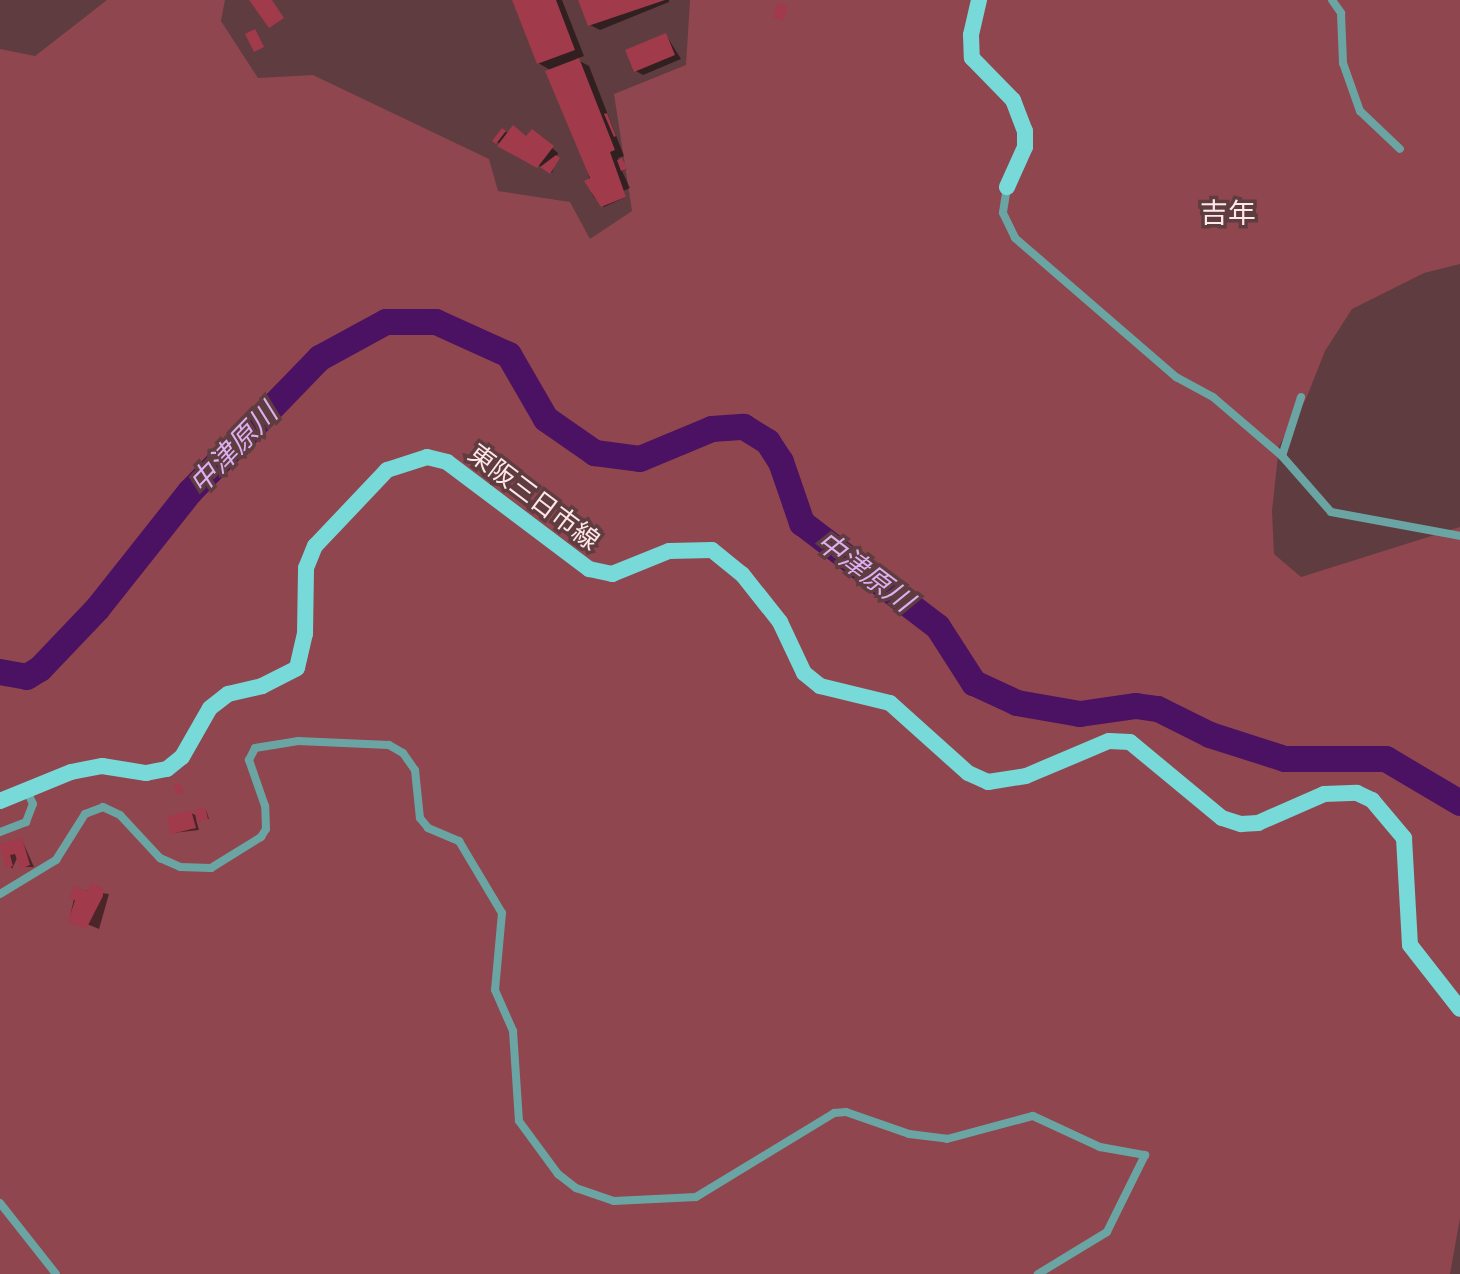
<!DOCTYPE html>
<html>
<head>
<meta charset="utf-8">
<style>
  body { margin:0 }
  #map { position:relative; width:1460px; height:1274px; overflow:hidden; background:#5f3c3f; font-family:"Public Sans","Noto Sans JP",sans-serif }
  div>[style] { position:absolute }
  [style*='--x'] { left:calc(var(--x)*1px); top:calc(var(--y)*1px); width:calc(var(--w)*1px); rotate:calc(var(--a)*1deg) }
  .green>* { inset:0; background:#8f464e }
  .shadow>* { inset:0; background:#0007 }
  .river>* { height:26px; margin:-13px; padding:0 13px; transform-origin:13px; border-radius:13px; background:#4b1162 }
  .building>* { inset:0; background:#a13a4a }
  .street>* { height:8px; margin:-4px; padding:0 4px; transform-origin:4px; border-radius:4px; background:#6aa5a4 }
  .secondary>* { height:16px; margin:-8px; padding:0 8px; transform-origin:8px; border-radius:8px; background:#77d9d8 }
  span { translate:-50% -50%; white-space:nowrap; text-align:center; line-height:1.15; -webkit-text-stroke:7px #5f3c3f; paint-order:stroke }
  .street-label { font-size:26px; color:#fee7e8 }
  .neighbourhood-label { font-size:28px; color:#fee7e8 }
  .water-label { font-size:28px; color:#dbb0f1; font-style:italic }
</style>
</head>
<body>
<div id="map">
  <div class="green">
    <i style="clip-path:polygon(107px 0,225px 0,221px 21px,258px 78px,313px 75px,489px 159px,498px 191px,570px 202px,590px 239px,632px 211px,614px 94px,686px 65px,690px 0,1460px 0,1460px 264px,1424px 273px,1352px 309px,1325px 351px,1306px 399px,1279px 446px,1272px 511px,1274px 554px,1301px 577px,1460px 527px,1460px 1218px,1450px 1274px,0 1274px,0 49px,35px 56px)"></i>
  </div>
  <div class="shadow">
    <i style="clip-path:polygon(514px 0,562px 0,584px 56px,576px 59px,589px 66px,624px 156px,618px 158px,627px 169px,622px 171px,630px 188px,623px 191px,626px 197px,604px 207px,593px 196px,586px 164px,548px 73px,552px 71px,538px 63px)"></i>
    <i style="clip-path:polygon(580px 0,669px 0,669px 2px,600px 30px,590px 25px)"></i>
    <i style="clip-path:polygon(666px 35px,681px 59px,643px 75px,636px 71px)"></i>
    <i style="clip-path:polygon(502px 131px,546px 143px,558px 153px,552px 173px,495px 141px)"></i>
    <i style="clip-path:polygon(206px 810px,209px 819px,196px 819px,199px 830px,173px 833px,191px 813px,198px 816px)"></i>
    <i style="clip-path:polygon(22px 840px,34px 867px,22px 867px,18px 856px,12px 869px,1px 846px)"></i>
    <i style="clip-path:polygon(76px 889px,109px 894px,99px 929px,70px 917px)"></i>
  </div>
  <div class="river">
    <i style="--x:0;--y:672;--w:27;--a:10"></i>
    <i style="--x:27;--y:677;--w:15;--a:-32"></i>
    <i style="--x:40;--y:669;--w:84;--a:-46.4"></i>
    <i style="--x:98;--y:608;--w:148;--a:-51.6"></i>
    <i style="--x:190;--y:492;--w:187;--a:-45.9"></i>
    <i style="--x:320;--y:358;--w:75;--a:-28.6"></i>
    <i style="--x:386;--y:322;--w:50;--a:0"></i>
    <i style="--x:436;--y:322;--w:80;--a:24.3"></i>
    <i style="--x:509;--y:355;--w:74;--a:60"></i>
    <i style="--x:546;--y:419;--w:60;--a:34.8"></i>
    <i style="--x:595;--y:453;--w:45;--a:7.6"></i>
    <i style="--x:640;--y:459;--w:78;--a:-22.6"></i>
    <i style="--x:712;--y:429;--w:32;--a:-4"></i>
    <i style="--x:744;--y:427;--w:28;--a:32"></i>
    <i style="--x:768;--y:442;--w:24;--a:57"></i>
    <i style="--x:781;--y:462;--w:65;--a:71"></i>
    <i style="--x:802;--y:523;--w:171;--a:37.4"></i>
    <i style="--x:938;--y:627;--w:67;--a:57.3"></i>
    <i style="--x:974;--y:683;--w:47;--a:24.9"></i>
    <i style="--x:1017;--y:703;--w:64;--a:9.9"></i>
    <i style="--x:1080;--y:714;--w:57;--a:-8.1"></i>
    <i style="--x:1136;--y:706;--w:22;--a:8"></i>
    <i style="--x:1158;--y:709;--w:58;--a:26.6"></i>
    <i style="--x:1210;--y:735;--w:79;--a:17.7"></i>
    <i style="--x:1285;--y:759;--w:101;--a:0"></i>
    <i style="--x:1386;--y:759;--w:86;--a:30.7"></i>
  </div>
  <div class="building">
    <i style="clip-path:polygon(249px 0,272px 0,284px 18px,269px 28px)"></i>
    <i style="clip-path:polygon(512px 0,556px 0,575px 50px,537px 64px)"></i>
    <i style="clip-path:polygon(578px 0,665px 0,588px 26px)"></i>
    <i style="clip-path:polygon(777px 3px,788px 7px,783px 21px,773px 17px)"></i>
    <i style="clip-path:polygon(255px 29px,264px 47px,254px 52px,245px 34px)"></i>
    <i style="clip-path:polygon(666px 33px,675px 55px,634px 72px,625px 50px)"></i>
    <i style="clip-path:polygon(579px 58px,615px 150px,610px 152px,626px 197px,601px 207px,584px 181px,590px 178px,545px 71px)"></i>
    <i style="clip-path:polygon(607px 113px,616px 136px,614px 137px,604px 114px)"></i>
    <i style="clip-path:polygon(513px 125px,526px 136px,532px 129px,554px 146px,537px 168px,497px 146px)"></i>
    <i style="clip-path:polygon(502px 128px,506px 131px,496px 144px,492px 141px)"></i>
    <i style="clip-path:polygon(556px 155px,560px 158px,550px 174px,540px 167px)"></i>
    <i style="clip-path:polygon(622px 158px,627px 169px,621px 171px,617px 160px)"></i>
    <i style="clip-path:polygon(180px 783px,184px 792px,178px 795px,173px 785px)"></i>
    <i style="clip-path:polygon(205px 807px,208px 819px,197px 822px,194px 810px)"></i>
    <i style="clip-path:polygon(191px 810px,196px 828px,171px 834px,167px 817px)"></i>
    <i style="clip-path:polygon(22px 838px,30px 865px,20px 869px,15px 854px,10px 855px,13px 866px,6px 868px,0 844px)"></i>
    <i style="clip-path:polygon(91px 883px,103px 888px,103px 896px,86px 929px,68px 922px,75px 900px,69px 898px,74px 886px,88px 891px)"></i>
  </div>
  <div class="street">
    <i style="--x:1332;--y:0;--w:16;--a:55"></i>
    <i style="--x:1341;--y:13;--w:50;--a:87.7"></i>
    <i style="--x:1343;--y:63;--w:51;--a:70.5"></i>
    <i style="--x:1360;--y:111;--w:55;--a:43.5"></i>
    <i style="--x:1007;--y:187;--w:26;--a:99"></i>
    <i style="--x:1003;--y:213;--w:28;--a:64"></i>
    <i style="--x:1015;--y:238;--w:213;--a:40.8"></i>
    <i style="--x:1176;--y:377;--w:42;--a:28.4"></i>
    <i style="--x:1213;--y:397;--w:91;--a:40.5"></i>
    <i style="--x:1282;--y:456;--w:74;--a:48.8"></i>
    <i style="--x:1331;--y:512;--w:131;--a:10.5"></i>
    <i style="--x:1282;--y:456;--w:62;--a:-72.1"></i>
    <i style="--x:0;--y:832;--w:28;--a:-21"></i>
    <i style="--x:26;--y:822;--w:19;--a:-69"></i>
    <i style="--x:33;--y:804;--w:14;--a:-115"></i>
    <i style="--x:0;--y:894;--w:66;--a:-31.3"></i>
    <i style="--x:56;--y:860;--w:54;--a:-57.8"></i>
    <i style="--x:85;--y:814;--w:19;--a:-21"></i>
    <i style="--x:103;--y:807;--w:19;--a:25"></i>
    <i style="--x:120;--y:815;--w:59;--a:47.1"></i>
    <i style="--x:160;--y:858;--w:22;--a:24"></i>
    <i style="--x:180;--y:867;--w:31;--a:2"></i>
    <i style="--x:211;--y:868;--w:59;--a:-31.8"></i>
    <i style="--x:261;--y:837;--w:9;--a:-58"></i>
    <i style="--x:266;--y:829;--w:23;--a:-92"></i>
    <i style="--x:265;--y:806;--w:49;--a:-109.2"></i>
    <i style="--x:249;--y:760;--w:13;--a:-63"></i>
    <i style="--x:255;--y:748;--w:44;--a:-9.2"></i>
    <i style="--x:298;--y:741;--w:91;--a:2.5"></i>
    <i style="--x:389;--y:745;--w:16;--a:30"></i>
    <i style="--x:403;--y:753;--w:21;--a:55"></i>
    <i style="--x:415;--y:770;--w:48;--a:84.1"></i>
    <i style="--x:420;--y:818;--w:13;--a:51"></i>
    <i style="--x:428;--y:828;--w:34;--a:23"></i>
    <i style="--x:459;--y:841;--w:84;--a:59.2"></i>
    <i style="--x:502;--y:913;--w:77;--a:95.2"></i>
    <i style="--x:495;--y:990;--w:45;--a:66.3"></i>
    <i style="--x:513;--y:1031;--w:90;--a:86.2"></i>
    <i style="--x:519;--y:1121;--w:66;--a:53.7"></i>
    <i style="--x:558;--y:1174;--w:23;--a:38"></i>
    <i style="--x:576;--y:1188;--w:40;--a:18.9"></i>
    <i style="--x:614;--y:1201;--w:82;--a:-2.8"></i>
    <i style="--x:696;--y:1197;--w:162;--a:-31.3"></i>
    <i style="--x:834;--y:1113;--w:12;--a:-5"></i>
    <i style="--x:846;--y:1112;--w:67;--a:19.2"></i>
    <i style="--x:909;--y:1134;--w:38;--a:7"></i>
    <i style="--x:947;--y:1139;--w:89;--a:-15"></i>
    <i style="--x:1033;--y:1116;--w:74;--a:24.8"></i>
    <i style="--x:1100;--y:1147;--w:46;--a:10.1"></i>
    <i style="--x:1145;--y:1155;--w:86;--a:116.3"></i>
    <i style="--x:1107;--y:1232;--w:81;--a:148.7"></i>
    <i style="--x:0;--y:1203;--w:90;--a:51.7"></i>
  </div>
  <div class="secondary">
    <i style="--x:979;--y:0;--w:36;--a:103"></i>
    <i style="--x:971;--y:35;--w:23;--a:88"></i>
    <i style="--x:972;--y:58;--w:59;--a:45.7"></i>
    <i style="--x:1013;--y:100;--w:33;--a:69"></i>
    <i style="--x:1025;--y:131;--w:16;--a:90"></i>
    <i style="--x:1025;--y:147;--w:44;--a:114.2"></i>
    <i style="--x:0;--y:801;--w:77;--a:-22.2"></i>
    <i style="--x:71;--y:772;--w:32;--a:-11"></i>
    <i style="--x:102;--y:766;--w:45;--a:9"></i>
    <i style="--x:146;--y:773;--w:21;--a:-11"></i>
    <i style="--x:167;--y:769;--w:19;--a:-39"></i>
    <i style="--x:182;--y:757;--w:56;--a:-60.3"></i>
    <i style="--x:210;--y:708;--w:23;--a:-38"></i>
    <i style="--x:228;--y:694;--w:35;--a:-13"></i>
    <i style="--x:262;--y:686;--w:39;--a:-27"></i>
    <i style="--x:297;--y:668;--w:35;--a:-77"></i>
    <i style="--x:305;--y:634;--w:66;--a:-89.1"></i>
    <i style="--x:306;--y:568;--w:24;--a:-68"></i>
    <i style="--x:315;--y:546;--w:105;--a:-46.5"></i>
    <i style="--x:387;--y:470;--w:42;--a:-18"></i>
    <i style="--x:427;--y:457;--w:21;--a:14"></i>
    <i style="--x:447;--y:462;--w:178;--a:37"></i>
    <i style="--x:589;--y:569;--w:24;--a:12"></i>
    <i style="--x:612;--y:574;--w:61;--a:-22"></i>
    <i style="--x:669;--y:551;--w:43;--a:-1.3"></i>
    <i style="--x:712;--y:550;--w:38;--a:39"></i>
    <i style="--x:742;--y:574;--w:61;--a:51.6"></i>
    <i style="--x:780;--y:622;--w:56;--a:64.8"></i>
    <i style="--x:804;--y:673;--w:21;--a:39"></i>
    <i style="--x:820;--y:686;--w:72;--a:13.7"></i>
    <i style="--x:890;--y:703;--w:105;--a:41.9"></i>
    <i style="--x:968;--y:773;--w:22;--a:24"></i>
    <i style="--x:988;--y:782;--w:38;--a:-9"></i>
    <i style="--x:1026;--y:776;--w:90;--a:-22.9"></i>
    <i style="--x:1109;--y:741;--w:21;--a:3"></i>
    <i style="--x:1130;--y:742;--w:119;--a:39.6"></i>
    <i style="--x:1222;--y:818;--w:20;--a:18"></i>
    <i style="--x:1241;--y:824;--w:17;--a:-3"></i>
    <i style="--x:1258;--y:823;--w:72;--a:-23.7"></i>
    <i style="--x:1324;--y:794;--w:33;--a:-2"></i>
    <i style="--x:1357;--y:793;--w:17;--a:25"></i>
    <i style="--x:1372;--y:800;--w:50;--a:49.9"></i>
    <i style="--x:1404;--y:838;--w:107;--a:86.8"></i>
    <i style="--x:1410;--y:945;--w:81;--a:52"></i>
  </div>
  <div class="street-label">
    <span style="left:534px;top:497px;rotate:37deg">東阪三日市線</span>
  </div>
  <div class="neighbourhood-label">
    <span style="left:1228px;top:213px">吉年</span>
  </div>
  <div class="water-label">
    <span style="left:233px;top:448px;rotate:-46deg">中津原川</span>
    <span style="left:865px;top:571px;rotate:37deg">中津原川</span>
  </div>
</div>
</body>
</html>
